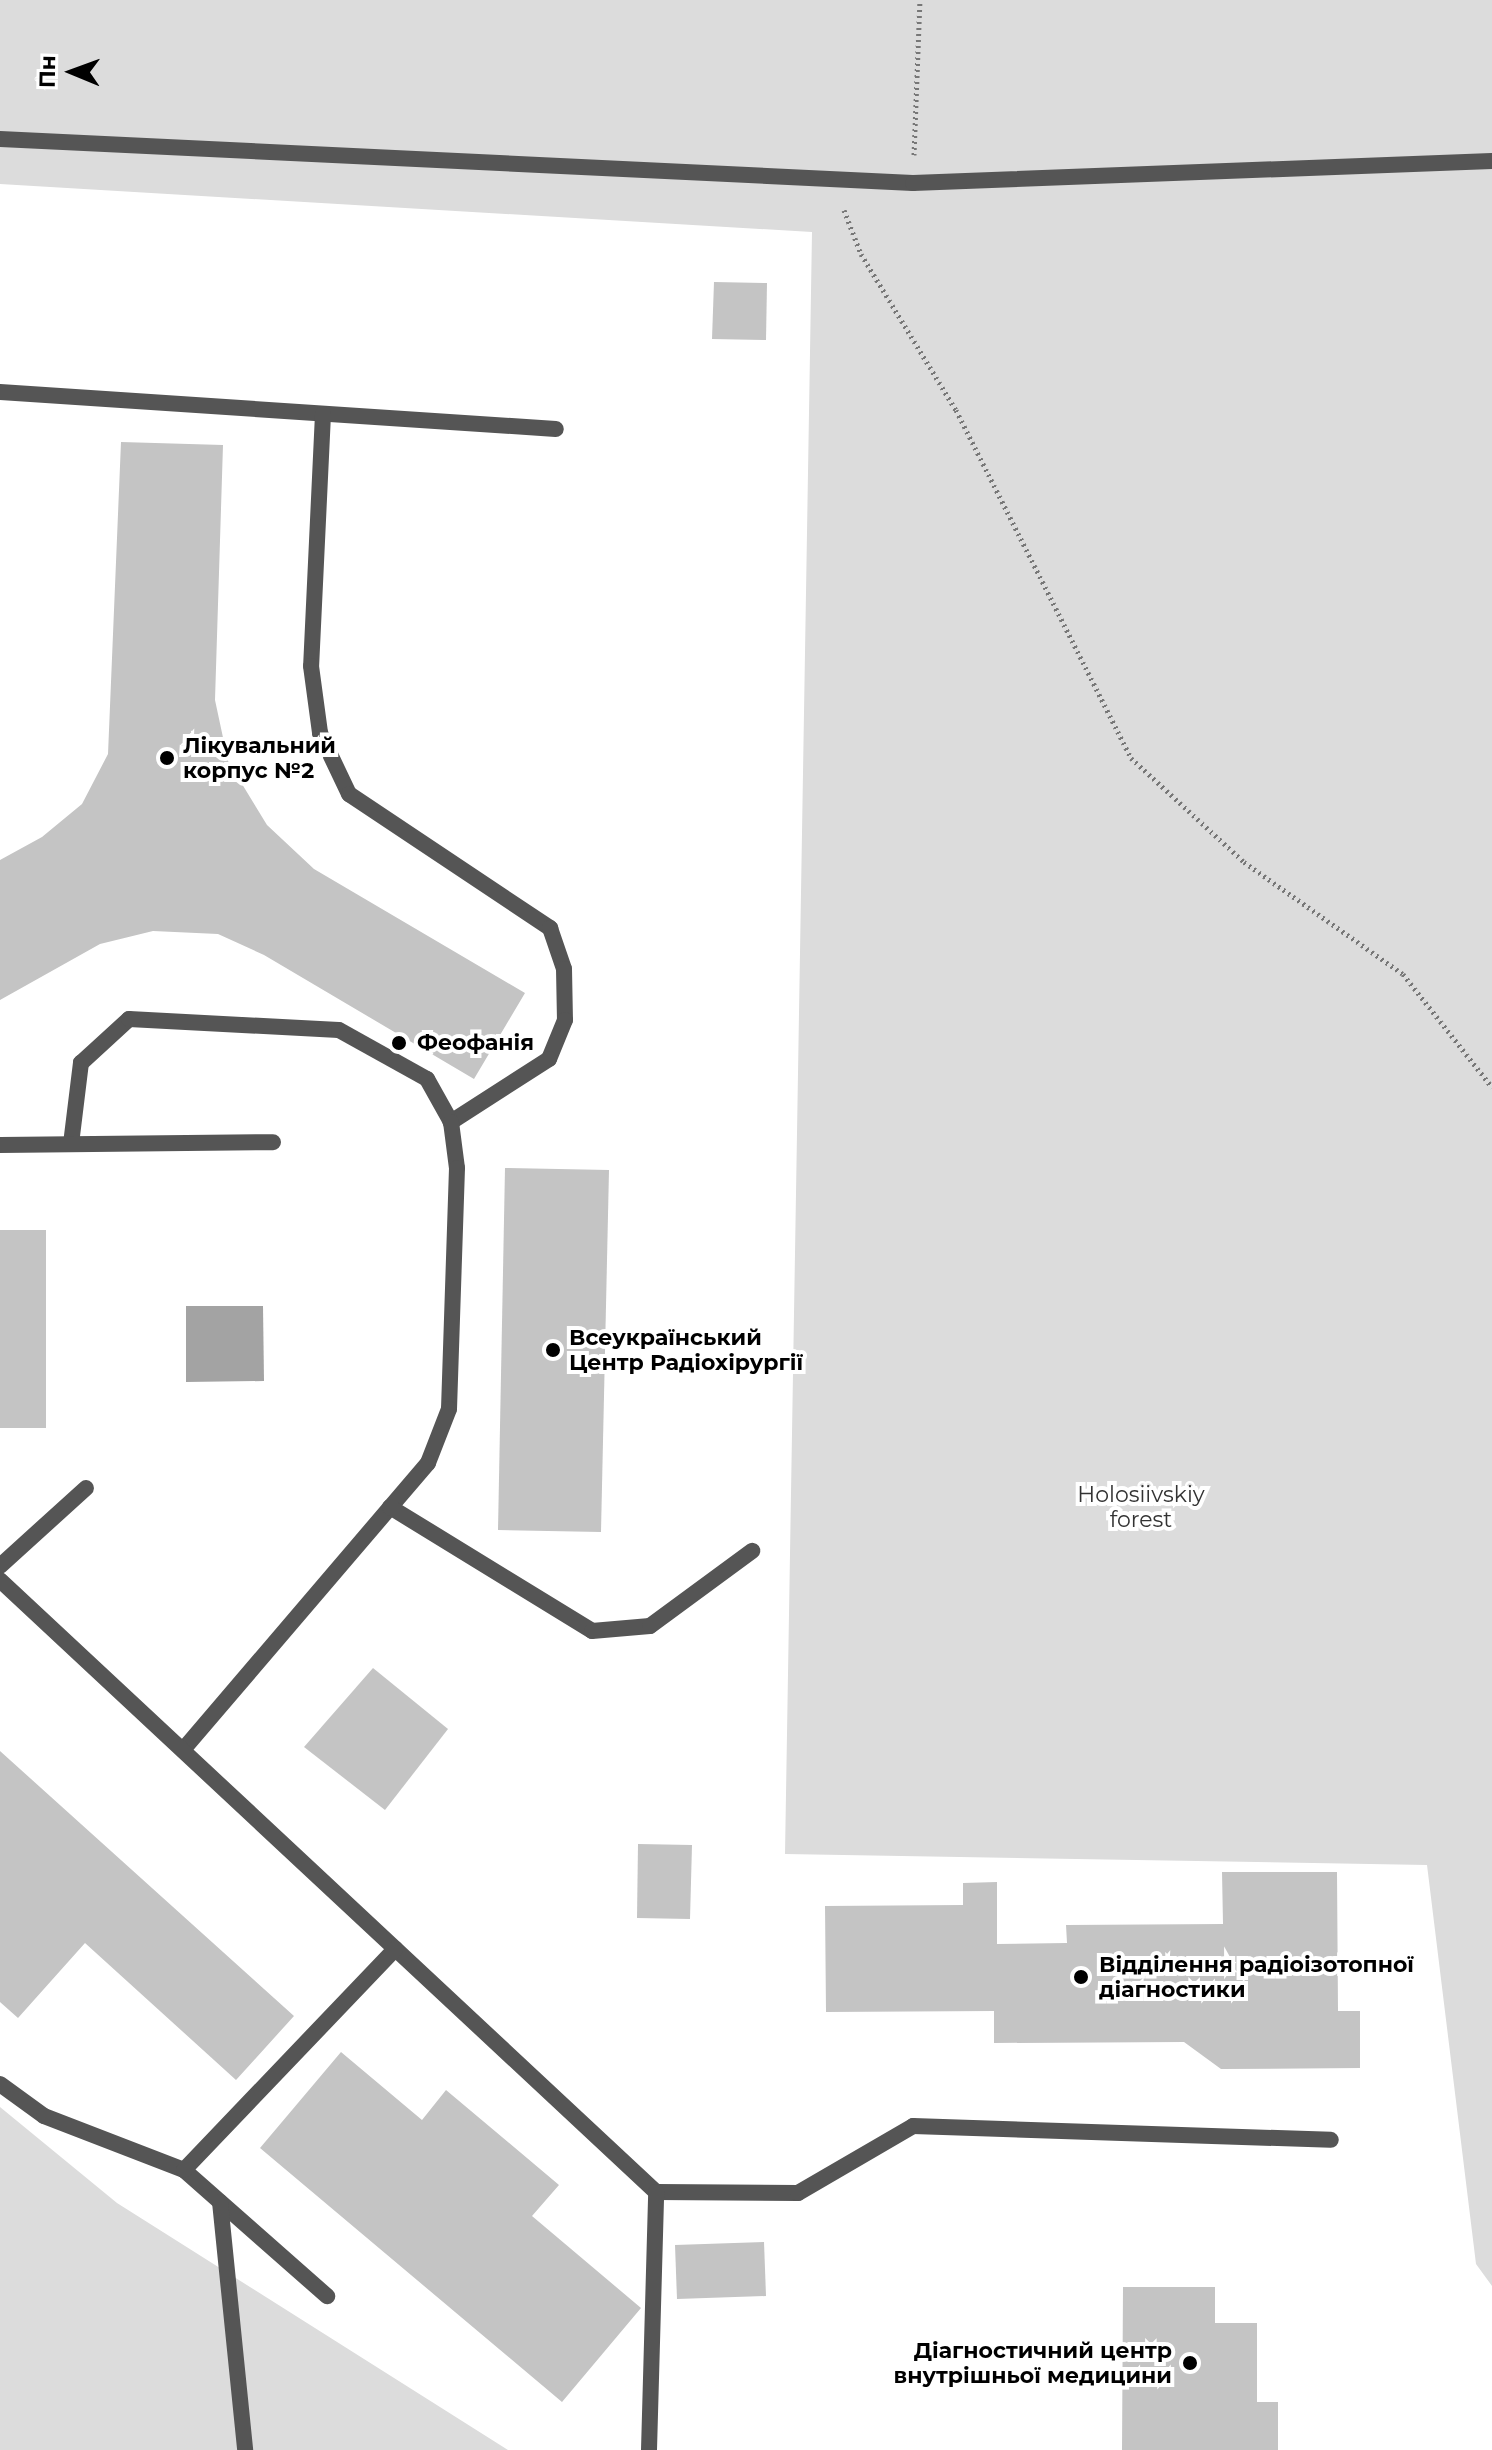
<!DOCTYPE html>
<html>
<head>
<meta charset="utf-8">
<style>
  body { margin:0 }
  #map { position:relative; width:1492px; height:2450px; overflow:hidden; background:#fff; font-family:Montserrat,sans-serif }
  div>[style] { position:absolute }
  [style*='--x'] { left:calc(var(--x)*1px); top:calc(var(--y)*1px); width:calc(var(--w)*1px); rotate:calc(var(--a)*1deg) }
  .green>* { inset:0; background:#dcdcdc }
  .water>* { inset:0; background:#a3a3a3 }
  .building>* { inset:0; background:#c4c4c4 }
  .path>* { height:5px; margin-top:-2.5px; transform-origin:0; background:repeating-linear-gradient(90deg,#777 0 2px,transparent 0 6px) }
  .service>* { height:16px; margin:-8px; padding:0 8px; transform-origin:8px; border-radius:8px; background:#555 }
  .dots>* { width:22px; height:22px; translate:-50% -50%; box-sizing:border-box; border:4px solid #fff; border-radius:50% }
  span { translate:-50% -50%; white-space:nowrap; text-align:center; line-height:1.15; -webkit-text-stroke:8px #fff; paint-order:stroke }
  .poi-label { font-size:22px; color:#000; font-weight:700 }
  .left { translate:0 -50%; text-align:left }
  .right { translate:-100% -50%; text-align:right }
  .park-label { font-size:22px; color:#333 }
  .north { position:absolute; left:32px; top:32px; width:80px; height:80px; -webkit-text-stroke:6px #fff; paint-order:stroke; rotate:271deg; font-size:22px; font-weight:700; line-height:32px; text-align:center; color:#000 }
  .north::after { content:''; display:block; margin:auto; width:28px; height:36px; background:#000; clip-path:polygon(50% 0,100% 100%,50% 72%,0 100%) }
</style>
</head>
<body>
<div id="map">
  <div class="green">
    <i style="clip-path:polygon(0 0,1492px 0,1492px 2286px,1476px 2264px,1427px 1865px,785px 1854px,812px 232px,0 184px)"></i>
    <i style="clip-path:polygon(0 2107px,117px 2203px,508px 2450px,0 2450px)"></i>
  </div>
  <div class="water">
    <i style="clip-path:polygon(186px 1306px,263px 1306px,264px 1381px,186px 1382px)"></i>
  </div>
  <div class="building">
    <i style="clip-path:polygon(714px 282px,767px 283px,766px 340px,712px 339px)"></i>
    <i style="clip-path:polygon(121px 442px,223px 445px,215px 700px,228px 761px,267px 825px,314px 869px,525px 993px,474px 1079px,264px 955px,218px 934px,153px 931px,100px 944px,0 1000px,0 860px,42px 837px,82px 804px,108px 754px)"></i>
    <i style="clip-path:polygon(505px 1168px,609px 1170px,601px 1532px,498px 1530px)"></i>
    <i style="clip-path:polygon(0 1230px,46px 1230px,46px 1428px,0 1428px)"></i>
    <i style="clip-path:polygon(373px 1668px,448px 1729px,385px 1810px,304px 1747px)"></i>
    <i style="clip-path:polygon(0 1751px,294px 2016px,236px 2080px,85px 1943px,18px 2018px,0 2002px)"></i>
    <i style="clip-path:polygon(638px 1844px,692px 1845px,690px 1919px,637px 1918px)"></i>
    <i style="clip-path:polygon(1222px 1872px,1337px 1872px,1338px 2011px,1360px 2011px,1360px 2068px,1221px 2069px,1184px 2042px,994px 2043px,994px 2011px,826px 2012px,825px 1906px,963px 1905px,963px 1883px,997px 1882px,997px 1944px,1067px 1943px,1066px 1925px,1223px 1924px)"></i>
    <i style="clip-path:polygon(341px 2052px,422px 2120px,446px 2090px,559px 2185px,532px 2216px,641px 2308px,562px 2402px,260px 2148px)"></i>
    <i style="clip-path:polygon(764px 2242px,766px 2296px,677px 2299px,675px 2245px)"></i>
    <i style="clip-path:polygon(1123px 2287px,1215px 2287px,1215px 2323px,1257px 2323px,1257px 2402px,1278px 2402px,1278px 2450px,1122px 2450px)"></i>
  </div>
  <div class="path">
    <i style="--x:914;--y:155;--w:155;--a:-87.8"></i>
    <i style="--x:844;--y:210;--w:47;--a:68.9"></i>
    <i style="--x:861;--y:254;--w:183;--a:58.7"></i>
    <i style="--x:956;--y:410;--w:390;--a:63.3"></i>
    <i style="--x:1131;--y:758;--w:154;--a:42.6"></i>
    <i style="--x:1244;--y:862;--w:194;--a:35.2"></i>
    <i style="--x:1403;--y:974;--w:144;--a:51.8"></i>
  </div>
  <div class="service">
    <i style="--x:0;--y:139;--w:914;--a:2.76"></i>
    <i style="--x:913;--y:183;--w:579;--a:-2.18"></i>
    <i style="--x:0;--y:392;--w:557;--a:3.81"></i>
    <i style="--x:323;--y:414;--w:252;--a:92.7"></i>
    <i style="--x:311;--y:666;--w:68;--a:82.3"></i>
    <i style="--x:320;--y:733;--w:68;--a:64.6"></i>
    <i style="--x:349;--y:794;--w:242;--a:33.7"></i>
    <i style="--x:550;--y:928;--w:43;--a:71.1"></i>
    <i style="--x:564;--y:969;--w:51;--a:88.9"></i>
    <i style="--x:565;--y:1020;--w:42;--a:112.3"></i>
    <i style="--x:549;--y:1059;--w:117;--a:147.3"></i>
    <i style="--x:71;--y:1144;--w:82;--a:-83"></i>
    <i style="--x:81;--y:1063;--w:65;--a:-42.5"></i>
    <i style="--x:129;--y:1019;--w:210;--a:3"></i>
    <i style="--x:339;--y:1030;--w:101;--a:29.1"></i>
    <i style="--x:427;--y:1079;--w:49;--a:60.8"></i>
    <i style="--x:451;--y:1122;--w:46;--a:82.6"></i>
    <i style="--x:457;--y:1168;--w:241;--a:91.9"></i>
    <i style="--x:449;--y:1409;--w:58;--a:111.3"></i>
    <i style="--x:428;--y:1463;--w:377;--a:130.5"></i>
    <i style="--x:0;--y:1145;--w:273;--a:-0.6"></i>
    <i style="--x:390;--y:1507;--w:237;--a:31.5"></i>
    <i style="--x:592;--y:1631;--w:58;--a:-4.9"></i>
    <i style="--x:650;--y:1626;--w:127;--a:-36.3"></i>
    <i style="--x:0;--y:1566;--w:116;--a:-42.2"></i>
    <i style="--x:0;--y:1580;--w:897;--a:43.01"></i>
    <i style="--x:656;--y:2192;--w:142;--a:0.4"></i>
    <i style="--x:798;--y:2193;--w:133;--a:-30.2"></i>
    <i style="--x:913;--y:2126;--w:418;--a:1.9"></i>
    <i style="--x:0;--y:2084;--w:54;--a:36"></i>
    <i style="--x:44;--y:2116;--w:150;--a:21.1"></i>
    <i style="--x:184;--y:2170;--w:191;--a:41.4"></i>
    <i style="--x:184;--y:2170;--w:306;--a:-46.3"></i>
    <i style="--x:220;--y:2202;--w:249;--a:84.2"></i>
    <i style="--x:649;--y:2450;--w:258;--a:-88.4"></i>
  </div>
  <div class="dots">
    <i style="left:167px;top:758px;background:#000"></i>
    <i style="left:399px;top:1043px;background:#000"></i>
    <i style="left:553px;top:1350px;background:#000"></i>
    <i style="left:1081px;top:1977px;background:#000"></i>
    <i style="left:1190px;top:2363px;background:#000"></i>
  </div>
  <div class="poi-label">
    <span class="left" style="left:183px;top:758px">Лікувальний<br>корпус №2</span>
    <span class="left" style="left:417px;top:1043px">Феофанія</span>
    <span class="left" style="left:569px;top:1350px">Всеукраїнський<br>Центр Радіохірургії</span>
    <span class="left" style="left:1099px;top:1977px">Відділення радіоізотопної<br>діагностики</span>
    <span class="right" style="left:1172px;top:2363px">Діагностичний центр<br>внутрішньої медицини</span>
  </div>
  <div class="park-label">
    <span style="left:1141px;top:1507px">Holosiivskiy<br>forest</span>
  </div>
  <div class="north">Пн</div>
</div>
</body>
</html>
